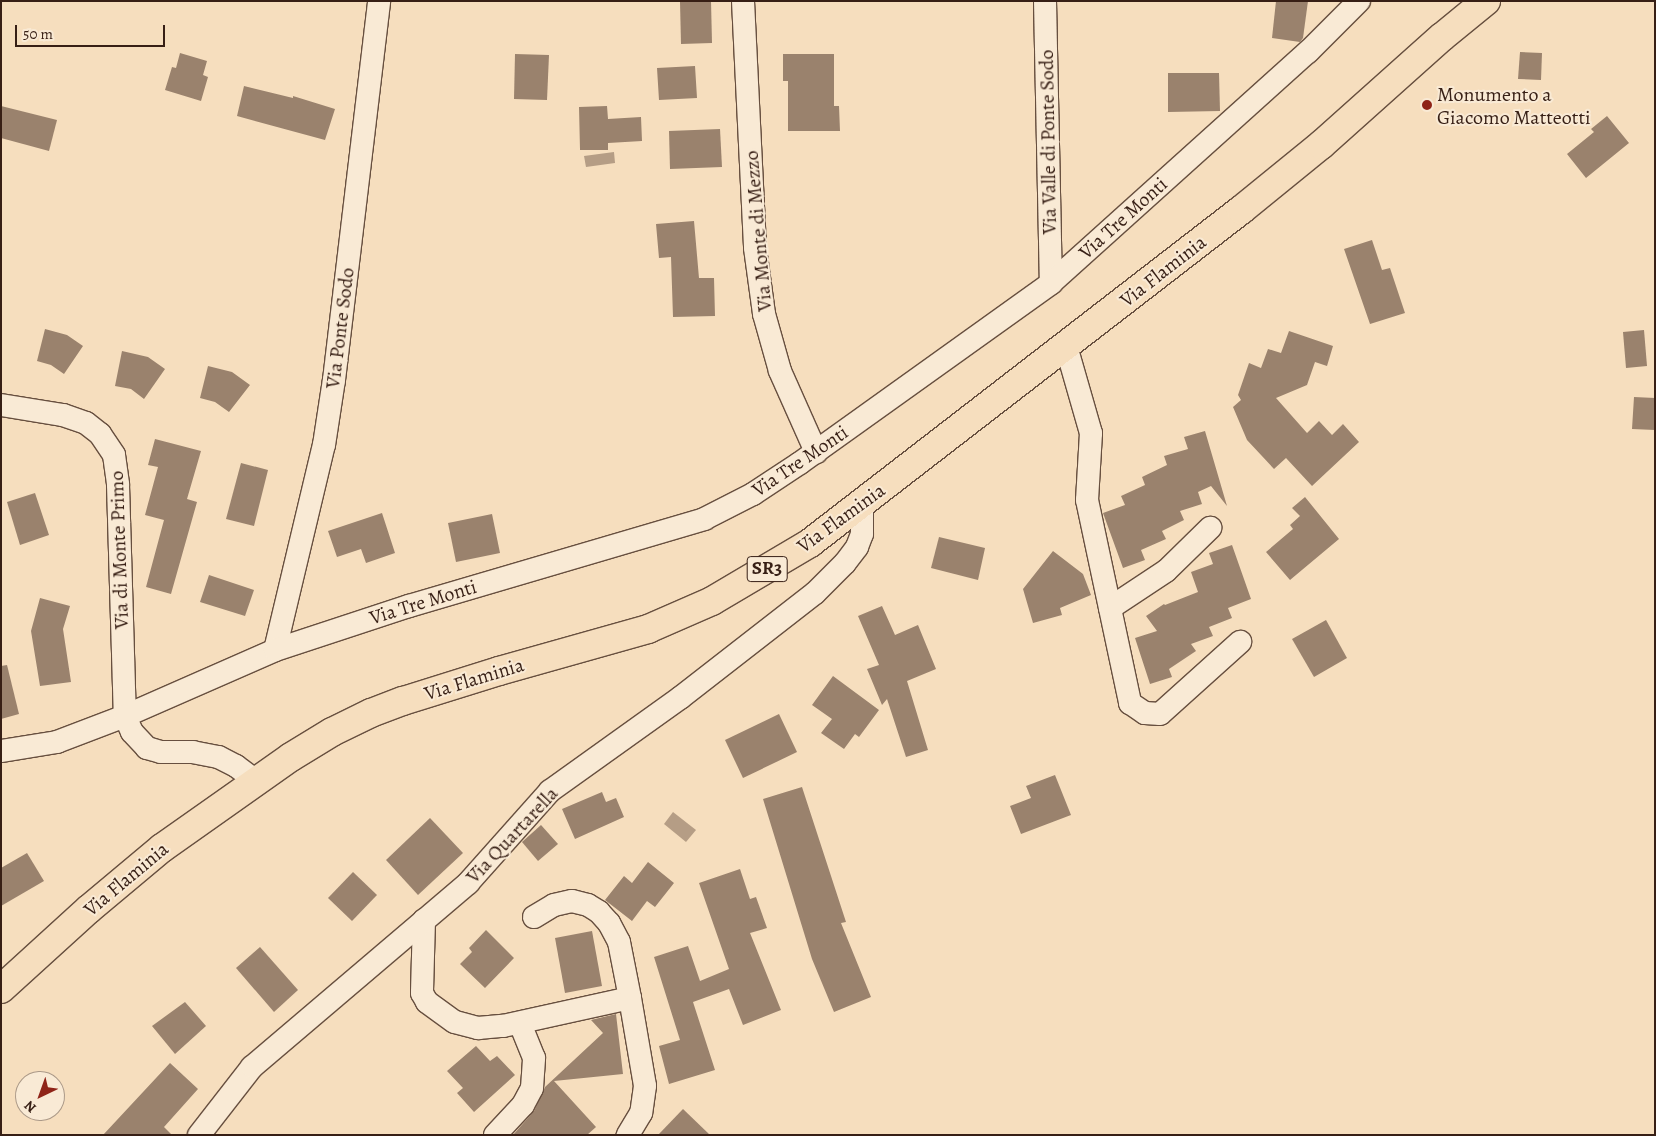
<!DOCTYPE html>
<html>
<head>
<meta charset="utf-8">
<style>
  body { margin:0 }
  #map { position:relative; width:1656px; height:1136px; overflow:hidden; background:#f6debe; font-family:Alegreya,serif }
  div>[style] { position:absolute }
  [style*='--x'] { left:calc(var(--x)*1px); top:calc(var(--y)*1px); width:calc(var(--w)*1px); rotate:calc(var(--a)*1deg) }
  .water>* { inset:0; background:#b59d85 }
  .building>* { inset:0; background:#9a826d }
  .roads { filter:drop-shadow(1px 0 #674f3f) drop-shadow(-1px 0 #674f3f) drop-shadow(0 1px #674f3f) drop-shadow(0 -1px #674f3f) }
  .minor>* { height:22px; margin:-11px; padding:0 11px; transform-origin:11px; border-radius:11px; background:#f9ead5 }
  .primary>* { height:28px; margin:-14px; padding:0 14px; transform-origin:14px; border-radius:14px; background:#f6debe }
  .dots>* { width:14px; height:14px; translate:-50% -50%; box-sizing:border-box; border:2px solid #f9ead5; border-radius:50% }
  span { translate:-50% -50%; white-space:nowrap; text-align:center; line-height:1.15; -webkit-text-stroke:4px #f9ead5; paint-order:stroke }
  .shield-label span { padding:1px 4px; background:#f9ead5; border:1px solid; border-radius:4px; -webkit-text-stroke-width:0 }
  .shield-label { font-size:19px; color:#371f15; font-weight:700 }
  .poi-label { font-size:20px; color:#371f15 }
  .left { translate:0 -50%; text-align:left }
  .street-label { font-size:20px; color:#371f15 }
  .frame { position:absolute; inset:0; border:2px solid #371f15; pointer-events:none }
  .north { position:absolute; left:15px; top:1071px; width:50px; height:50px; box-sizing:border-box; background:#f9ead5; border:1px solid #ab9988; border-radius:50%; rotate:222deg; font-size:14px; font-weight:700; line-height:20px; text-align:center; color:#371f15 }
  .north::after { content:''; display:block; margin:auto; width:18px; height:22px; background:#8f2418; clip-path:polygon(50% 0,100% 100%,50% 72%,0 100%) }
  .scale { position:absolute; left:15px; top:25px; width:150px; height:22px; box-sizing:border-box; border:2px solid #371f15; border-top:0; padding-left:6px; font-size:15px; line-height:18px; white-space:nowrap; color:#371f15; -webkit-text-stroke:4px #f9ead5; paint-order:stroke }
</style>
</head>
<body>
<div id="map">
  <div class="water">
    <i style="clip-path:polygon(614px 152px,615px 163px,586px 167px,584px 156px)"></i>
    <i style="clip-path:polygon(673px 812px,696px 830px,686px 842px,664px 824px)"></i>
  </div>
  <div class="building">
    <i style="clip-path:polygon(711px 1px,712px 43px,681px 44px,680px 2px)"></i>
    <i style="clip-path:polygon(1276px 1px,1308px 1px,1303px 38px,1300px 42px,1272px 38px)"></i>
    <i style="clip-path:polygon(1520px 52px,1542px 53px,1541px 80px,1518px 79px)"></i>
    <i style="clip-path:polygon(180px 53px,207px 61px,203px 75px,208px 77px,201px 101px,165px 90px,172px 67px,176px 68px)"></i>
    <i style="clip-path:polygon(515px 54px,549px 55px,547px 100px,514px 99px)"></i>
    <i style="clip-path:polygon(783px 54px,834px 54px,834px 106px,839px 106px,840px 131px,788px 131px,788px 81px,783px 81px)"></i>
    <i style="clip-path:polygon(695px 66px,697px 98px,659px 100px,657px 68px)"></i>
    <i style="clip-path:polygon(1168px 73px,1219px 73px,1220px 111px,1168px 112px)"></i>
    <i style="clip-path:polygon(244px 86px,293px 98px,293px 96px,335px 109px,325px 140px,237px 116px)"></i>
    <i style="clip-path:polygon(1px 106px,57px 120px,49px 151px,1px 138px)"></i>
    <i style="clip-path:polygon(607px 106px,608px 119px,641px 117px,642px 141px,608px 143px,608px 150px,580px 150px,579px 107px)"></i>
    <i style="clip-path:polygon(1607px 116px,1629px 143px,1586px 178px,1567px 154px,1594px 132px,1591px 129px)"></i>
    <i style="clip-path:polygon(720px 129px,722px 167px,670px 169px,669px 131px)"></i>
    <i style="clip-path:polygon(694px 221px,699px 278px,714px 278px,715px 316px,673px 317px,671px 257px,659px 258px,656px 224px)"></i>
    <i style="clip-path:polygon(1372px 240px,1382px 270px,1390px 268px,1405px 313px,1370px 324px,1344px 249px)"></i>
    <i style="clip-path:polygon(45px 329px,67px 335px,83px 346px,64px 374px,51px 365px,37px 361px)"></i>
    <i style="clip-path:polygon(1644px 330px,1647px 366px,1626px 368px,1623px 332px)"></i>
    <i style="clip-path:polygon(1289px 331px,1333px 346px,1327px 366px,1315px 362px,1307px 385px,1276px 398px,1307px 433px,1319px 421px,1332px 435px,1343px 424px,1359px 442px,1312px 486px,1286px 458px,1274px 469px,1247px 440px,1233px 407px,1241px 400px,1238px 395px,1249px 363px,1261px 368px,1268px 349px,1281px 353px)"></i>
    <i style="clip-path:polygon(122px 351px,148px 357px,165px 369px,144px 399px,131px 389px,115px 386px)"></i>
    <i style="clip-path:polygon(208px 366px,232px 372px,250px 385px,229px 412px,215px 402px,200px 398px)"></i>
    <i style="clip-path:polygon(1634px 397px,1655px 398px,1655px 430px,1632px 429px)"></i>
    <i style="clip-path:polygon(1205px 431px,1227px 506px,1211px 486px,1198px 492px,1202px 504px,1180px 511px,1184px 520px,1162px 531px,1166px 539px,1141px 550px,1145px 560px,1123px 568px,1103px 513px,1125px 505px,1121px 496px,1145px 485px,1142px 477px,1167px 465px,1164px 456px,1188px 449px,1184px 437px)"></i>
    <i style="clip-path:polygon(155px 439px,201px 451px,187px 499px,197px 502px,171px 594px,146px 587px,164px 520px,145px 515px,158px 467px,148px 465px)"></i>
    <i style="clip-path:polygon(241px 463px,268px 470px,254px 526px,226px 519px)"></i>
    <i style="clip-path:polygon(35px 493px,49px 535px,20px 545px,7px 502px)"></i>
    <i style="clip-path:polygon(1305px 497px,1339px 539px,1290px 580px,1266px 552px,1293px 529px,1290px 525px,1300px 516px,1292px 508px)"></i>
    <i style="clip-path:polygon(382px 513px,395px 553px,366px 563px,361px 549px,337px 557px,328px 531px)"></i>
    <i style="clip-path:polygon(492px 514px,500px 553px,456px 562px,448px 523px)"></i>
    <i style="clip-path:polygon(939px 537px,985px 548px,978px 580px,931px 568px)"></i>
    <i style="clip-path:polygon(1232px 545px,1251px 599px,1228px 608px,1232px 618px,1209px 627px,1213px 636px,1191px 644px,1196px 651px,1169px 669px,1172px 677px,1150px 684px,1135px 638px,1157px 631px,1146px 616px,1164px 604px,1165px 605px,1198px 592px,1191px 572px,1213px 564px,1209px 553px)"></i>
    <i style="clip-path:polygon(1053px 551px,1083px 574px,1091px 595px,1060px 608px,1062px 615px,1033px 623px,1023px 589px)"></i>
    <i style="clip-path:polygon(209px 575px,254px 590px,245px 616px,200px 602px)"></i>
    <i style="clip-path:polygon(40px 598px,70px 606px,63px 629px,71px 682px,40px 686px,31px 631px)"></i>
    <i style="clip-path:polygon(882px 606px,895px 635px,918px 625px,936px 669px,907px 681px,928px 750px,906px 757px,887px 699px,882px 705px,867px 669px,879px 665px,858px 616px)"></i>
    <i style="clip-path:polygon(1326px 620px,1347px 658px,1314px 677px,1292px 639px)"></i>
    <i style="clip-path:polygon(7px 665px,19px 714px,1px 719px,1px 666px)"></i>
    <i style="clip-path:polygon(833px 676px,879px 710px,859px 737px,855px 734px,844px 749px,821px 733px,832px 719px,812px 705px)"></i>
    <i style="clip-path:polygon(779px 714px,797px 752px,743px 778px,725px 740px)"></i>
    <i style="clip-path:polygon(1055px 775px,1071px 815px,1021px 834px,1010px 806px,1031px 798px,1026px 786px)"></i>
    <i style="clip-path:polygon(802px 787px,846px 922px,841px 923px,871px 997px,834px 1012px,812px 959px,763px 799px)"></i>
    <i style="clip-path:polygon(602px 792px,606px 802px,616px 798px,624px 817px,575px 839px,562px 809px)"></i>
    <i style="clip-path:polygon(430px 818px,463px 853px,418px 895px,386px 860px)"></i>
    <i style="clip-path:polygon(541px 825px,558px 844px,538px 861px,522px 842px)"></i>
    <i style="clip-path:polygon(27px 853px,44px 881px,1px 906px,1px 868px)"></i>
    <i style="clip-path:polygon(648px 862px,674px 883px,655px 907px,647px 901px,632px 921px,605px 900px,624px 876px,632px 883px)"></i>
    <i style="clip-path:polygon(740px 869px,750px 899px,756px 897px,767px 928px,750px 933px,781px 1010px,743px 1025px,729px 989px,693px 1002px,715px 1070px,669px 1084px,659px 1046px,680px 1040px,654px 957px,688px 946px,700px 981px,729px 969px,699px 883px)"></i>
    <i style="clip-path:polygon(353px 872px,377px 895px,352px 921px,328px 898px)"></i>
    <i style="clip-path:polygon(486px 930px,514px 958px,485px 988px,460px 964px,472px 952px,469px 948px)"></i>
    <i style="clip-path:polygon(592px 931px,602px 986px,565px 993px,555px 938px)"></i>
    <i style="clip-path:polygon(260px 947px,298px 990px,274px 1012px,236px 968px)"></i>
    <i style="clip-path:polygon(185px 1002px,206px 1026px,175px 1054px,152px 1026px)"></i>
    <i style="clip-path:polygon(616px 1014px,623px 1074px,554px 1081px,596px 1127px,587px 1135px,513px 1135px,534px 1111px,545px 1087px,603px 1033px,591px 1020px)"></i>
    <i style="clip-path:polygon(476px 1046px,490px 1061px,497px 1056px,515px 1075px,474px 1112px,457px 1093px,463px 1088px,447px 1071px)"></i>
    <i style="clip-path:polygon(170px 1063px,198px 1089px,164px 1127px,172px 1135px,103px 1135px)"></i>
    <i style="clip-path:polygon(683px 1109px,710px 1135px,658px 1135px)"></i>
  </div>
  <div class="roads">
    <div class="minor">
      <i style="--x:743;--y:1;--w:247;--a:87.2"></i>
      <i style="--x:755;--y:248;--w:67;--a:82.2"></i>
      <i style="--x:764;--y:314;--w:59;--a:74.3"></i>
      <i style="--x:780;--y:371;--w:89;--a:66"></i>
      <i style="--x:1045;--y:1;--w:282;--a:88.8"></i>
      <i style="--x:1066;--y:346;--w:91;--a:74"></i>
      <i style="--x:1091;--y:433;--w:67;--a:93.4"></i>
      <i style="--x:1087;--y:500;--w:208;--a:78"></i>
      <i style="--x:1130;--y:703;--w:18;--a:34"></i>
      <i style="--x:1145;--y:713;--w:15;--a:4"></i>
      <i style="--x:1160;--y:714;--w:108;--a:-42"></i>
      <i style="--x:1;--y:405;--w:63;--a:9.2"></i>
      <i style="--x:63;--y:415;--w:24;--a:19"></i>
      <i style="--x:86;--y:423;--w:18;--a:38"></i>
      <i style="--x:100;--y:434;--w:25;--a:56"></i>
      <i style="--x:114;--y:455;--w:30;--a:82"></i>
      <i style="--x:118;--y:485;--w:231;--a:88.3"></i>
      <i style="--x:125;--y:716;--w:73;--a:159.1"></i>
      <i style="--x:57;--y:742;--w:57;--a:170.9"></i>
      <i style="--x:1110;--y:608;--w:67;--a:-33.5"></i>
      <i style="--x:1166;--y:571;--w:62;--a:-44.3"></i>
      <i style="--x:275;--y:650;--w:211;--a:-76.6"></i>
      <i style="--x:324;--y:445;--w:66;--a:-81.3"></i>
      <i style="--x:334;--y:380;--w:382;--a:-83.2"></i>
      <i style="--x:256;--y:781;--w:25;--a:-143"></i>
      <i style="--x:236;--y:766;--w:20;--a:-153"></i>
      <i style="--x:218;--y:757;--w:25;--a:-169"></i>
      <i style="--x:193;--y:752;--w:32;--a:180"></i>
      <i style="--x:161;--y:752;--w:15;--a:-164"></i>
      <i style="--x:147;--y:748;--w:22;--a:-133"></i>
      <i style="--x:132;--y:732;--w:17;--a:-114"></i>
      <i style="--x:125;--y:716;--w:164;--a:-23.7"></i>
      <i style="--x:275;--y:650;--w:141;--a:-18.2"></i>
      <i style="--x:409;--y:606;--w:308;--a:-16.4"></i>
      <i style="--x:704;--y:519;--w:55;--a:-27"></i>
      <i style="--x:753;--y:494;--w:56;--a:-33.4"></i>
      <i style="--x:800;--y:463;--w:309;--a:-35.6"></i>
      <i style="--x:1051;--y:283;--w:346;--a:-42"></i>
      <i style="--x:1308;--y:52;--w:72;--a:-45"></i>
      <i style="--x:534;--y:917;--w:23;--a:-31"></i>
      <i style="--x:554;--y:905;--w:18;--a:-13"></i>
      <i style="--x:572;--y:901;--w:16;--a:14"></i>
      <i style="--x:588;--y:905;--w:13;--a:32"></i>
      <i style="--x:599;--y:912;--w:15;--a:48"></i>
      <i style="--x:609;--y:923;--w:21;--a:62"></i>
      <i style="--x:619;--y:942;--w:57;--a:78.9"></i>
      <i style="--x:424;--y:920;--w:73;--a:91.6"></i>
      <i style="--x:422;--y:993;--w:10;--a:61"></i>
      <i style="--x:427;--y:1002;--w:34;--a:36"></i>
      <i style="--x:455;--y:1022;--w:24;--a:15"></i>
      <i style="--x:478;--y:1028;--w:25;--a:-5"></i>
      <i style="--x:503;--y:1026;--w:130;--a:-12.4"></i>
      <i style="--x:630;--y:998;--w:89;--a:80.3"></i>
      <i style="--x:645;--y:1086;--w:27;--a:98"></i>
      <i style="--x:641;--y:1113;--w:26;--a:121"></i>
      <i style="--x:199;--y:1135;--w:86;--a:-52.1"></i>
      <i style="--x:252;--y:1067;--w:284;--a:-40.4"></i>
      <i style="--x:468;--y:883;--w:123;--a:-48.3"></i>
      <i style="--x:550;--y:791;--w:160;--a:-35.6"></i>
      <i style="--x:680;--y:698;--w:171;--a:-37.9"></i>
      <i style="--x:815;--y:593;--w:42;--a:-45"></i>
      <i style="--x:845;--y:563;--w:20;--a:-53"></i>
      <i style="--x:857;--y:547;--w:14;--a:-69"></i>
      <i style="--x:862;--y:534;--w:30;--a:-90"></i>
      <i style="--x:495;--y:1135;--w:41;--a:-47"></i>
      <i style="--x:523;--y:1105;--w:19;--a:-62"></i>
      <i style="--x:532;--y:1088;--w:30;--a:-86"></i>
      <i style="--x:534;--y:1058;--w:38;--a:-112"></i>
    </div>
    <div class="primary">
      <i style="--x:1;--y:989;--w:119;--a:-42.3"></i>
      <i style="--x:89;--y:909;--w:95;--a:-39.9"></i>
      <i style="--x:162;--y:848;--w:158;--a:-35.2"></i>
      <i style="--x:291;--y:757;--w:48;--a:-31.4"></i>
      <i style="--x:332;--y:732;--w:43;--a:-26"></i>
      <i style="--x:371;--y:713;--w:34;--a:-21"></i>
      <i style="--x:403;--y:701;--w:101;--a:-17.4"></i>
      <i style="--x:499;--y:671;--w:155;--a:-15.7"></i>
      <i style="--x:648;--y:629;--w:70;--a:-23.6"></i>
      <i style="--x:712;--y:601;--w:114;--a:-30.6"></i>
      <i style="--x:810;--y:543;--w:545;--a:-37.69"></i>
      <i style="--x:1241;--y:210;--w:103;--a:-39.1"></i>
      <i style="--x:1321;--y:145;--w:162;--a:-41.8"></i>
      <i style="--x:1442;--y:37;--w:57;--a:-39.3"></i>
    </div>
  </div>
  <div class="dots">
    <i style="left:1427px;top:105px;background:#8f2418"></i>
  </div>
  <div class="shield-label">
    <span style="left:767px;top:569px">SR3</span>
  </div>
  <div class="poi-label">
    <span class="left" style="left:1437px;top:106px">Monumento a<br>Giacomo Matteotti</span>
  </div>
  <div class="street-label">
    <span style="left:1048px;top:142px;rotate:-91deg">Via Valle di Ponte Sodo</span>
    <span style="left:1123px;top:218px;rotate:-42deg">Via Tre Monti</span>
    <span style="left:758px;top:231px;rotate:-95deg">Via Monte di Mezzo</span>
    <span style="left:1163px;top:271px;rotate:-38deg">Via Flaminia</span>
    <span style="left:340px;top:328px;rotate:-83deg">Via Ponte Sodo</span>
    <span style="left:800px;top:461px;rotate:-34deg">Via Tre Monti</span>
    <span style="left:841px;top:518px;rotate:-36deg">Via Flaminia</span>
    <span style="left:119px;top:550px;rotate:-92deg">Via di Monte Primo</span>
    <span style="left:423px;top:602px;rotate:-17deg">Via Tre Monti</span>
    <span style="left:474px;top:679px;rotate:-17deg">Via Flaminia</span>
    <span style="left:512px;top:835px;rotate:-47deg">Via Quartarella</span>
    <span style="left:126px;top:879px;rotate:-40deg">Via Flaminia</span>
  </div>
  <div class="frame"></div>
  <div class="north">N</div>
  <div class="scale">50 m</div>
</div>
</body>
</html>
